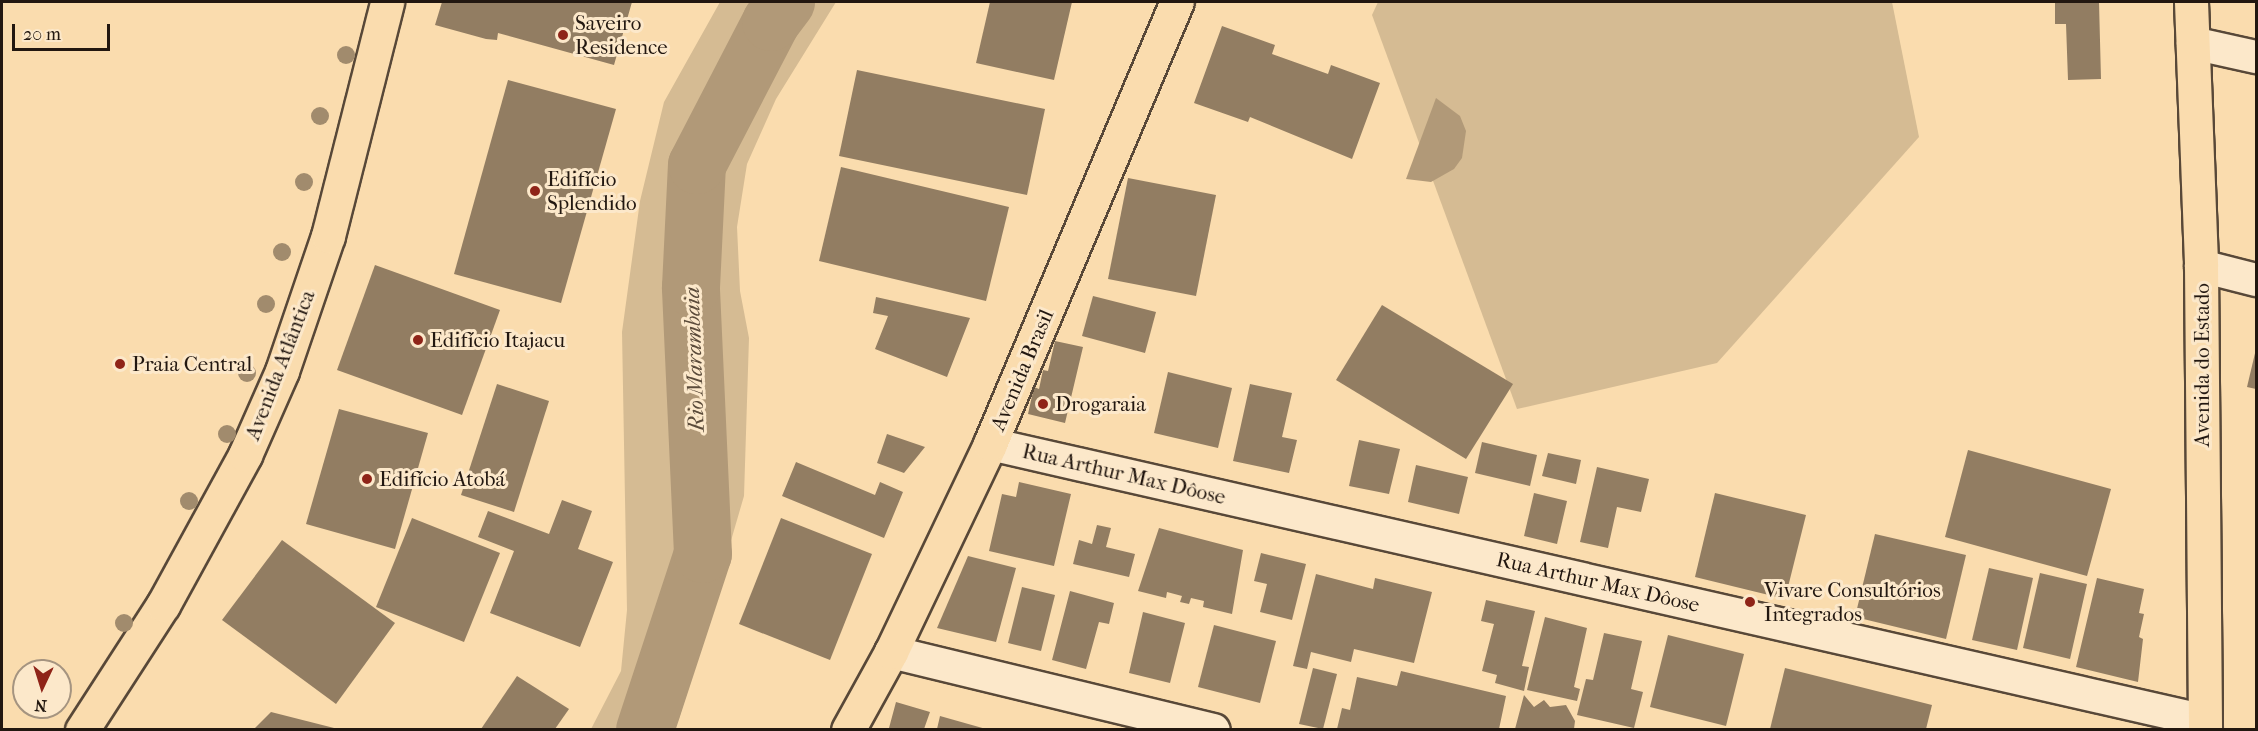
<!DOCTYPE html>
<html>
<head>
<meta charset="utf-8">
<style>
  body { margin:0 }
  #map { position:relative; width:2258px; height:731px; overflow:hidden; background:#fadcae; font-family:"IM FELL French Canon",serif }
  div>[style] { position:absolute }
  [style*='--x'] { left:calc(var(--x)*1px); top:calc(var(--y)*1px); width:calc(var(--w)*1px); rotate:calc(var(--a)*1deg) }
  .green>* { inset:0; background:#d5bb93 }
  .water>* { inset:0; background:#b19978 }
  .river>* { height:58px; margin:-29px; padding:0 29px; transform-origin:29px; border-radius:29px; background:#b19978 }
  .building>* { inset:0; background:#927d62 }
  .roads { filter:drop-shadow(2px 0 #584838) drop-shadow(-2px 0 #584838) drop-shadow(0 2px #584838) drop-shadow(0 -2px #584838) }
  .street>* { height:32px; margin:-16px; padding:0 16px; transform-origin:16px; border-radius:16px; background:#fce8ca }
  .primary>* { height:33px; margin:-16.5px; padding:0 16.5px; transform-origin:16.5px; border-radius:16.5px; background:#fadcae }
  .trees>* { width:18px; height:18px; margin:-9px; border-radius:50%; background:#a18b6d }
  .dots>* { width:16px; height:16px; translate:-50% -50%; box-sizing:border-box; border:3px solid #fce8ca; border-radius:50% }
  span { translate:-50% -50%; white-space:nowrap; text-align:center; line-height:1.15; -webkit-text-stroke:6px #fce8ca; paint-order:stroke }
  .poi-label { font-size:21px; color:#221710 }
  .left { translate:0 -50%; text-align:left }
  .street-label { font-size:21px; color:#221710 }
  .water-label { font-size:22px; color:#5b4b3a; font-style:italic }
  .frame { position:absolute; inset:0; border:3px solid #221710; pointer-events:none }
  .north { position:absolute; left:12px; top:659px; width:60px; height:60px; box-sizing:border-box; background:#fce8ca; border:2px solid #a59480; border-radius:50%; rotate:184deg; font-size:16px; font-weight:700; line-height:24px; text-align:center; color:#221710 }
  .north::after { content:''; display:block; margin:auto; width:21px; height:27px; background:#8f2418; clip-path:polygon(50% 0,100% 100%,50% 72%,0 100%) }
  .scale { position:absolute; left:12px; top:24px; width:98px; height:27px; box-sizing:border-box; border:3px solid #221710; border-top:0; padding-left:8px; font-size:18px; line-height:21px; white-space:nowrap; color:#221710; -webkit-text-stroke:4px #fce8ca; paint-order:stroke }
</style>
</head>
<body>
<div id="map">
  <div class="green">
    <i style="clip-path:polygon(720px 2px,836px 2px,776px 99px,747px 164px,737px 227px,740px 291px,749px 338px,744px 496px,679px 719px,674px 729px,591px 729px,621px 671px,627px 610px,622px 332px,640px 201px,664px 102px)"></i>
    <i style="clip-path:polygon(1378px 2px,1892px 2px,1919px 137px,1717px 363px,1517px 409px,1372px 15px)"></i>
  </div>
  <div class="water">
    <i style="clip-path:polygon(1436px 98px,1460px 116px,1466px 131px,1462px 158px,1454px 169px,1431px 182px,1406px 179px)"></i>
  </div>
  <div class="river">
    <i style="--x:645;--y:730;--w:185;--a:-71.8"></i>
    <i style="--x:703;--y:554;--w:267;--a:-92.6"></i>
    <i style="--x:691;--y:287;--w:122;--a:-87.2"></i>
    <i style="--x:697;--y:165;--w:161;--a:-62.6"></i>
    <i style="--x:771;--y:22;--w:25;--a:-53"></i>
  </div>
  <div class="building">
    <i style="clip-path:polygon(442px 2px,632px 2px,614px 65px,498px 33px,497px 40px,486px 39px,435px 25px)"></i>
    <i style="clip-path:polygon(990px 2px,1072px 2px,1054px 80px,976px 63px)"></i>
    <i style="clip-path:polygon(2055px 2px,2099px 2px,2101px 79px,2068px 80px,2066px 24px,2055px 24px)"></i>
    <i style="clip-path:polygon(1222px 26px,1275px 45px,1272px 54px,1328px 74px,1331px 65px,1380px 83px,1352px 159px,1250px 117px,1248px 122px,1194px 103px)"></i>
    <i style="clip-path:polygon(857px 70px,1045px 109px,1027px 195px,839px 156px)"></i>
    <i style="clip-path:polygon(508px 80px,616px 109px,561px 303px,454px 274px)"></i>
    <i style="clip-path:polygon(841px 167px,1009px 207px,986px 301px,819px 261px)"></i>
    <i style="clip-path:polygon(1128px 178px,1216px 195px,1196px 296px,1108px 279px)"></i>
    <i style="clip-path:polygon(375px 265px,500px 310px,462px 415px,337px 370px)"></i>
    <i style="clip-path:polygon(1093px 296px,1156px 312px,1145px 353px,1082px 336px)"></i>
    <i style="clip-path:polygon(876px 297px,970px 318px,947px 377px,875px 349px,888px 316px,873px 313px)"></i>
    <i style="clip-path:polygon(1382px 305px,1513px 384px,1466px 459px,1336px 380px)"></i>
    <i style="clip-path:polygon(1055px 341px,1083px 347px,1065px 423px,1028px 414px,1034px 387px,1039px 389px,1043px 370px,1048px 371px)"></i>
    <i style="clip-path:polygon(2256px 349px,2256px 389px,2247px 387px)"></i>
    <i style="clip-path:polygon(1168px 372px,1232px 388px,1218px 448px,1154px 433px)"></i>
    <i style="clip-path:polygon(497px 384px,549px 401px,514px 512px,461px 495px)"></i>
    <i style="clip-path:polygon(1250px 384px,1292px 393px,1282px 437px,1297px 440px,1289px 473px,1233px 461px)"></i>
    <i style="clip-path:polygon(339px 409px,428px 433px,395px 549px,306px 524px)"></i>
    <i style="clip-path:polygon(887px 434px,925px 447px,904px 473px,877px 463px)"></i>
    <i style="clip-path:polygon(1359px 440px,1400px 449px,1389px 494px,1349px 486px)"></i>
    <i style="clip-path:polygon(1482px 442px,1537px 455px,1530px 486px,1475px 473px)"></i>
    <i style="clip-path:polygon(1968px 450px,2111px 489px,2087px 576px,1945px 537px)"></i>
    <i style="clip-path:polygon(1548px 453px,1581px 460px,1576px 484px,1542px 476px)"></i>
    <i style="clip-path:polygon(796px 462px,875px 495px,880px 482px,903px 492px,884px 538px,782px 496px)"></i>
    <i style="clip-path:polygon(1416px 465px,1468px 477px,1459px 514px,1408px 502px)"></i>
    <i style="clip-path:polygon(1597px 467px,1649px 479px,1641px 512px,1617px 507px,1608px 548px,1580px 542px)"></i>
    <i style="clip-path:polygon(1019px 482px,1071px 494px,1054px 566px,989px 551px,1002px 494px,1016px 497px)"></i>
    <i style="clip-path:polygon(1534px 493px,1567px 501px,1557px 544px,1524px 536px)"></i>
    <i style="clip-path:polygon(1715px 493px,1806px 515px,1785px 599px,1695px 577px)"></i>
    <i style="clip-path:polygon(562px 500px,592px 511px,578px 549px,613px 562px,580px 647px,490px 613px,514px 551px,478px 537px,488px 511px,549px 534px)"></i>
    <i style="clip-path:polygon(412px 518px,500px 553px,464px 642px,376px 607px)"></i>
    <i style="clip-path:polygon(781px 518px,872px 554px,830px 660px,739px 624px)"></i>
    <i style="clip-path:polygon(1097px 525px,1111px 528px,1106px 547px,1135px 554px,1129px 577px,1073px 564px,1079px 540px,1092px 544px)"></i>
    <i style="clip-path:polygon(1159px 528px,1243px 550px,1232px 614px,1203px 607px,1204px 601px,1191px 598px,1189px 604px,1180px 602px,1182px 596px,1167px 592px,1166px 598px,1138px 591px)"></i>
    <i style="clip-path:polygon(1875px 534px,1966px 555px,1946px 639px,1855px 617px)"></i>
    <i style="clip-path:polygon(282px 540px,395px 623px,336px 704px,222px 620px)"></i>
    <i style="clip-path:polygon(1261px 553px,1306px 564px,1292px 620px,1260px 612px,1267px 584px,1254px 581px)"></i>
    <i style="clip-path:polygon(968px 556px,1016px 568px,996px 642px,937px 628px)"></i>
    <i style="clip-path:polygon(1989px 568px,2033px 578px,2017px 650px,1972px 640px)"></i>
    <i style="clip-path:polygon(2040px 573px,2087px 584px,2070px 659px,2023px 648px)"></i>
    <i style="clip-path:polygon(1316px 574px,1373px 589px,1375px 578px,1432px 592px,1414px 663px,1354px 649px,1351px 662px,1311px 652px,1307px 669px,1293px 666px)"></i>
    <i style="clip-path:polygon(2097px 578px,2144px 589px,2139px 613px,2144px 614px,2139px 637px,2143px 639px,2138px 682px,2076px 667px)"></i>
    <i style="clip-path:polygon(1022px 587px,1055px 595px,1041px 651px,1008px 643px)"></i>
    <i style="clip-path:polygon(1070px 591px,1114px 603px,1109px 624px,1099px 622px,1086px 669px,1052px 660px)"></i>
    <i style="clip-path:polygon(1486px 600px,1535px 611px,1522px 666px,1529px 667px,1524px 691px,1495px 683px,1497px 675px,1482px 671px,1494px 624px,1481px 621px)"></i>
    <i style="clip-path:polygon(1143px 612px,1185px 623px,1170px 683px,1129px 673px)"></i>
    <i style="clip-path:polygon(1545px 617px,1587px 628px,1574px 687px,1580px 689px,1577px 701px,1527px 690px)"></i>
    <i style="clip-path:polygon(1214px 625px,1276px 641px,1260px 703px,1198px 687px)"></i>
    <i style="clip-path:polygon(1604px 633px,1642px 641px,1631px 689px,1643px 692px,1634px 728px,1577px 715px,1586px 679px,1593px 680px)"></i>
    <i style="clip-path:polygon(1668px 635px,1744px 654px,1726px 726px,1650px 707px)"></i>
    <i style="clip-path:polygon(1313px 668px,1337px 674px,1323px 729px,1299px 724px)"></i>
    <i style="clip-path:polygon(1785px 668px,1932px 705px,1926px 729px,1770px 729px)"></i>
    <i style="clip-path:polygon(1401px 671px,1506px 696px,1499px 729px,1337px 729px,1342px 708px,1350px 710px,1357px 677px,1397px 686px)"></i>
    <i style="clip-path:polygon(517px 676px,569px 709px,555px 729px,481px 729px)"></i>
    <i style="clip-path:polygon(1524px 695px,1534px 707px,1544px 700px,1550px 707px,1566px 705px,1575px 721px,1574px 729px,1515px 729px)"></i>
    <i style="clip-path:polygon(896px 702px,930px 712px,924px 729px,883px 729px,889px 728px)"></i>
    <i style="clip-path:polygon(271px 712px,338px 729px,254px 729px)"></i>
    <i style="clip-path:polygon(940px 716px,986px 729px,937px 729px)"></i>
  </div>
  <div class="roads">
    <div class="street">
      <i style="--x:2193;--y:43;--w:65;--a:12.5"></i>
      <i style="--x:2201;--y:266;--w:57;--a:14.3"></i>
      <i style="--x:990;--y:444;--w:1246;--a:12.84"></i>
      <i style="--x:891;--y:652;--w:332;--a:13.6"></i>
    </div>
    <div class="primary">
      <i style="--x:2191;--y:2;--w:264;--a:87.8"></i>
      <i style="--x:2201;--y:266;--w:464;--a:89.5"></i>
      <i style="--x:82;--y:730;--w:149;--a:-57.1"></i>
      <i style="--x:163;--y:605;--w:171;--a:-61.3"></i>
      <i style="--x:245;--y:455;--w:92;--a:-66.2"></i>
      <i style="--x:282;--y:371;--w:143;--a:-71.2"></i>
      <i style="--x:328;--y:236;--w:241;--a:-75.8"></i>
      <i style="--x:848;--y:730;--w:89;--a:-61.1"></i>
      <i style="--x:891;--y:652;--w:230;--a:-64.5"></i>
      <i style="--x:990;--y:444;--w:480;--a:-67.1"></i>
    </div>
  </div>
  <div class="trees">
    <i style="left:346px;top:55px"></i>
    <i style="left:320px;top:116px"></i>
    <i style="left:304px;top:182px"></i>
    <i style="left:282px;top:252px"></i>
    <i style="left:266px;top:304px"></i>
    <i style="left:247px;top:373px"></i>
    <i style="left:227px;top:434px"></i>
    <i style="left:189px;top:501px"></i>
    <i style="left:124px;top:623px"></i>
  </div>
  <div class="dots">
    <i style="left:563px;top:35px;background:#8f2418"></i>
    <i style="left:535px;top:191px;background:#8f2418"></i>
    <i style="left:418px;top:340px;background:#8f2418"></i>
    <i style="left:120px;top:364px;background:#8f2418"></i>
    <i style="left:1043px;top:404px;background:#8f2418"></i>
    <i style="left:367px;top:479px;background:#8f2418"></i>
    <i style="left:1750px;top:602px;background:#8f2418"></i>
  </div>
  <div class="poi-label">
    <span class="left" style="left:575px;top:35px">Saveiro<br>Residence</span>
    <span class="left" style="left:547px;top:191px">Edifício<br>Splendido</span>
    <span class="left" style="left:430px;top:340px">Edifício Itajacu</span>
    <span class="left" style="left:132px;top:364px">Praia Central</span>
    <span class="left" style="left:1055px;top:404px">Drogaraia</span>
    <span class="left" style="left:379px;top:479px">Edifício Atobá</span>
    <span class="left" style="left:1764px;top:602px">Vivare Consultórios<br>Integrados</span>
  </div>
  <div class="street-label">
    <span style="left:280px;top:365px;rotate:-69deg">Avenida Atlântica</span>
    <span style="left:2202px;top:365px;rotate:-90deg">Avenida do Estado</span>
    <span style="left:1022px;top:370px;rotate:-67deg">Avenida Brasil</span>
    <span style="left:1124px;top:474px;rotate:13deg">Rua Arthur Max Dôose</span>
    <span style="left:1598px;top:582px;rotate:13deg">Rua Arthur Max Dôose</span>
  </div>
  <div class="water-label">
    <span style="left:695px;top:359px;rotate:-92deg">Rio Marambaia</span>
  </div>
  <div class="frame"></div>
  <div class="north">N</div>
  <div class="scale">20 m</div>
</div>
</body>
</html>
